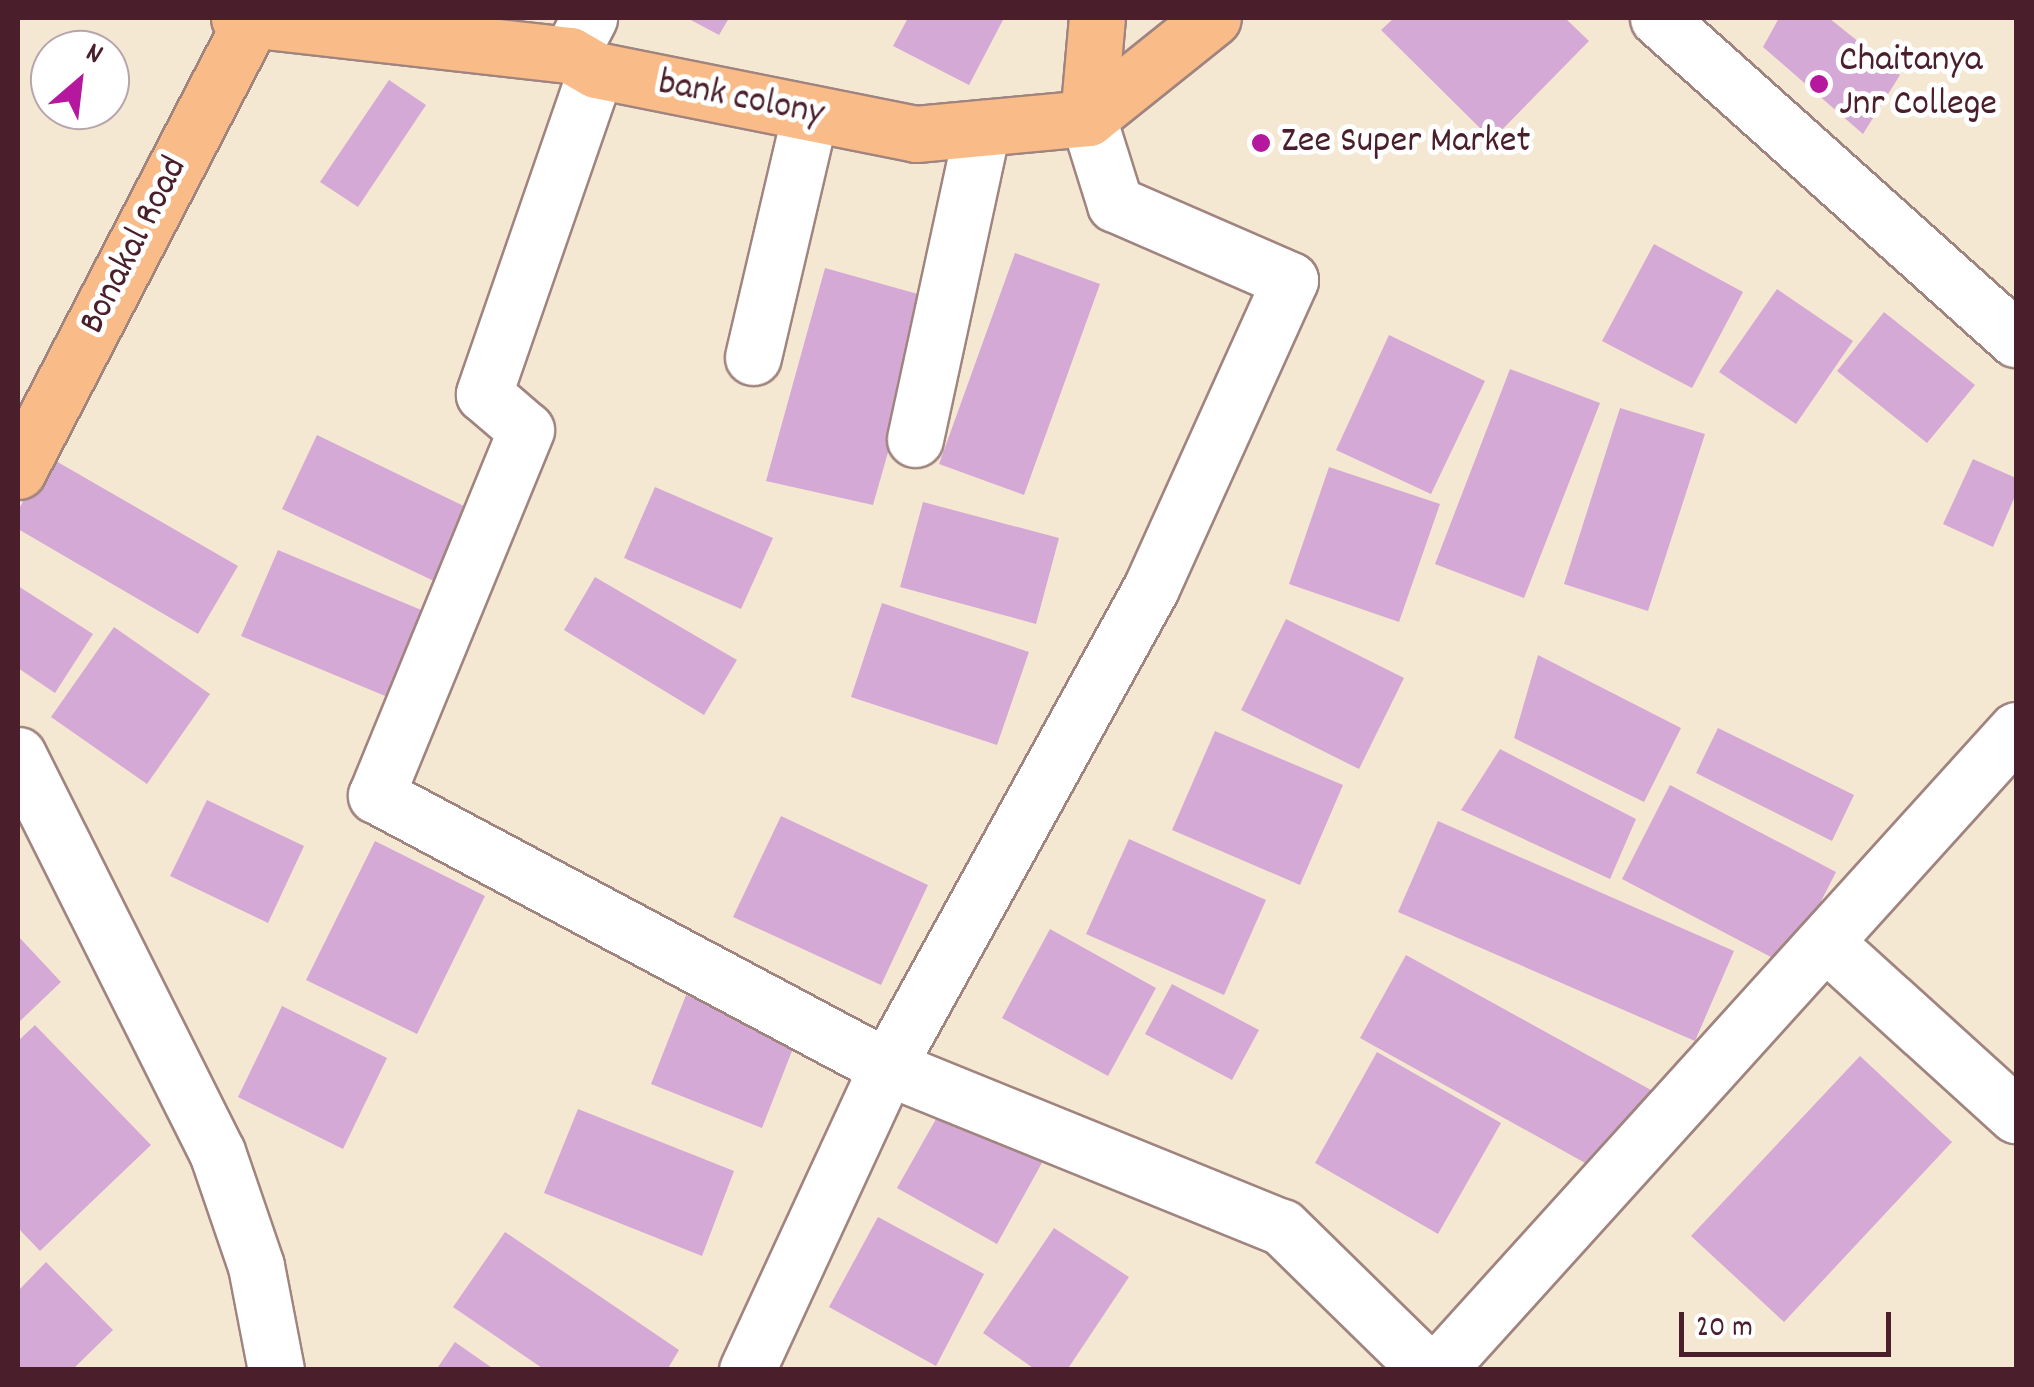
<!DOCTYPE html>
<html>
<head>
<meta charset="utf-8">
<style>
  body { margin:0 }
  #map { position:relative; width:2034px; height:1387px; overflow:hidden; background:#f5e8d3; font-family:Dekko,sans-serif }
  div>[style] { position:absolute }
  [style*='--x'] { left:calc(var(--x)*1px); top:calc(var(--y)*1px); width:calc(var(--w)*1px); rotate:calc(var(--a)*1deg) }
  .building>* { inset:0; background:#d5a9d5 }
  .roads { filter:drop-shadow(2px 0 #a0847f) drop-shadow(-2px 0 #a0847f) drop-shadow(0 2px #a0847f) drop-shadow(0 -2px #a0847f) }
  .minor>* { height:55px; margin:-27.5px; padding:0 27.5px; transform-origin:27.5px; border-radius:27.5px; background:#fff }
  .major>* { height:55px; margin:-27.5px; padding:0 27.5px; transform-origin:27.5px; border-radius:27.5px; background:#f9bc89 }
  .dots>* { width:28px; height:28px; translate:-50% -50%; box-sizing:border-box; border:5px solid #fff; border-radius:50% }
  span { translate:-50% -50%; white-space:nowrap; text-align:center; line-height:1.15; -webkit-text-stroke:10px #fff; paint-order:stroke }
  .poi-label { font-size:38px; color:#4a1f2b }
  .left { translate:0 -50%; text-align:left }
  .street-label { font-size:38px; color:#4a1f2b }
  .frame { position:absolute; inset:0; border:20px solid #4a1f2b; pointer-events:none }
  .north { position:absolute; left:30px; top:30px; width:100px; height:100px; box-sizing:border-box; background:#fff; border:2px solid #b7a5aa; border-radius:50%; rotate:28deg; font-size:28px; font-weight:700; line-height:40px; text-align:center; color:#4a1f2b }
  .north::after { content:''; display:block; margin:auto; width:35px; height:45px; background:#b5179e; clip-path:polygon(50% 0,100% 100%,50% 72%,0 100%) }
  .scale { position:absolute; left:1679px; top:1312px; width:212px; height:45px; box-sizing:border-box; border:5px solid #4a1f2b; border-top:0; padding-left:12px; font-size:30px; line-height:35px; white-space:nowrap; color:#4a1f2b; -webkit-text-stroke:8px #fff; paint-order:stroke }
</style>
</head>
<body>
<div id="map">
  <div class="building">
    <i style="clip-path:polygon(687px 18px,729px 18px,719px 35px)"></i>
    <i style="clip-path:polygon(908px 18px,1004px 18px,969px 85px,893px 46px)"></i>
    <i style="clip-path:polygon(1394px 18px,1565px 18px,1589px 41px,1492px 140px,1381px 30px)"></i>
    <i style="clip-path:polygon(1779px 18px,1829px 18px,1900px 75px,1863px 134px,1763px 47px)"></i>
    <i style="clip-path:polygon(389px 80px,426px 105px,358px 207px,320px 182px)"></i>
    <i style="clip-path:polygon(1654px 244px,1743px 292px,1692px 388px,1602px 341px)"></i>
    <i style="clip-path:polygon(1015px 253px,1100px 284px,1024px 495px,939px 464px)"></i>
    <i style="clip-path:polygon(825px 268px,932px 298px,873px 505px,766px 481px)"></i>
    <i style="clip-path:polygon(1777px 289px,1853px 341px,1796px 424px,1719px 372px)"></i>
    <i style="clip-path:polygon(1884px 312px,1975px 385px,1927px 443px,1837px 371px)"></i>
    <i style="clip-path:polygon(1389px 335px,1485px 381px,1431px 494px,1336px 450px)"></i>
    <i style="clip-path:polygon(1510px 369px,1600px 403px,1524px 598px,1435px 564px)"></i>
    <i style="clip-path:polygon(1620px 408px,1705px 434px,1648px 611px,1564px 584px)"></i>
    <i style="clip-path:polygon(317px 435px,472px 510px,436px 582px,282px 509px)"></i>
    <i style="clip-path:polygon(49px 457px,238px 566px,198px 634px,18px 529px,18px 510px)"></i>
    <i style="clip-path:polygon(1973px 459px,2016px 478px,2016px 494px,1993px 547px,1943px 524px)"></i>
    <i style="clip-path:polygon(1329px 467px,1440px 504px,1399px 622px,1289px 584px)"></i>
    <i style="clip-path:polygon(655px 487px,773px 538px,741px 609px,624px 558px)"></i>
    <i style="clip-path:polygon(923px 502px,1059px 538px,1036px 624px,900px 587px)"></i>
    <i style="clip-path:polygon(278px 550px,438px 617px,402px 703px,241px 636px)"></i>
    <i style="clip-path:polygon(595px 577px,737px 660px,704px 715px,564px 630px)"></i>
    <i style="clip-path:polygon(18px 586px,93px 634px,55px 693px,18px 668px)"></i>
    <i style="clip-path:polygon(882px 603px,1029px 652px,997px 745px,851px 697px)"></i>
    <i style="clip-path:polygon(1286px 619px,1404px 678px,1359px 769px,1241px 710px)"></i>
    <i style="clip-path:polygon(114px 627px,210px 694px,147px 784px,51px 717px)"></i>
    <i style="clip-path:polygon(1538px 655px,1681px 728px,1644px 802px,1514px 738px)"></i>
    <i style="clip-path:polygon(1718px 728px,1854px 795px,1832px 841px,1696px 773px)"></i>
    <i style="clip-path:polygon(1215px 731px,1343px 785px,1300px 885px,1172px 830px)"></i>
    <i style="clip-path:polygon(1500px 749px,1636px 819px,1610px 879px,1461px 810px)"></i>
    <i style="clip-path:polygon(1670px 785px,1836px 872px,1788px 966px,1622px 879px)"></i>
    <i style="clip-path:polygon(207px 800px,304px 846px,268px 923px,170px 876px)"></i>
    <i style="clip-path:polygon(781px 816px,928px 885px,881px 985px,733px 917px)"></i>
    <i style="clip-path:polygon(1438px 821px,1734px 951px,1695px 1041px,1398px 912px)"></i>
    <i style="clip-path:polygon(1129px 839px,1266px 900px,1224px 995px,1086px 934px)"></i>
    <i style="clip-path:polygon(375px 841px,485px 896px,417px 1034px,306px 980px)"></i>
    <i style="clip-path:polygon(1050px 929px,1156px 988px,1108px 1076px,1002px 1018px)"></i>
    <i style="clip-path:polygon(18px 936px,61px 982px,18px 1023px)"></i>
    <i style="clip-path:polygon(1406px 955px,1651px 1090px,1605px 1174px,1360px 1038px)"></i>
    <i style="clip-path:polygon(1172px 984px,1259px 1030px,1232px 1080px,1145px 1034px)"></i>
    <i style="clip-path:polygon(686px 995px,797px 1038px,762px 1128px,651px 1084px)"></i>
    <i style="clip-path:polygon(282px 1006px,387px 1058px,343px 1149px,238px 1097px)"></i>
    <i style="clip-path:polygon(35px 1025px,151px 1145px,40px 1251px,18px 1228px,18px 1041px)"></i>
    <i style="clip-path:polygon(1377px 1052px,1501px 1123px,1438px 1234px,1315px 1163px)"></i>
    <i style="clip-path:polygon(1860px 1056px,1952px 1142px,1784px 1322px,1691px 1236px)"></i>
    <i style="clip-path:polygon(949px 1096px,1048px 1152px,997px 1244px,897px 1188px)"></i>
    <i style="clip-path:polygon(578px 1109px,734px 1171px,702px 1256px,544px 1193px)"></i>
    <i style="clip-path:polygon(878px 1217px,984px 1274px,936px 1366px,829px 1307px)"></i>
    <i style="clip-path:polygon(1054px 1228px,1129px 1277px,1067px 1370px,1036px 1370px,983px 1333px)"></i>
    <i style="clip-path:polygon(505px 1232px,679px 1350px,667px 1370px,545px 1370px,453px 1307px)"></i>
    <i style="clip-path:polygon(46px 1262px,113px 1330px,72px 1370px,18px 1370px,18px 1291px)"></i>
    <i style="clip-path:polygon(455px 1342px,495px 1370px,436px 1370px)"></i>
  </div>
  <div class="roads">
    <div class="minor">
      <i style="--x:1658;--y:18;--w:481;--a:41.9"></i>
      <i style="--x:570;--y:55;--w:42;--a:-62.8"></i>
      <i style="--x:596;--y:70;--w:343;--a:109.1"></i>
      <i style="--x:484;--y:394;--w:55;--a:40.6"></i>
      <i style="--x:526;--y:430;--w:395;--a:112.3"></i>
      <i style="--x:376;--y:795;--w:579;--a:28.03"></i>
      <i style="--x:887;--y:1067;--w:426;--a:22.1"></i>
      <i style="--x:1282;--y:1227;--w:204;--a:44.4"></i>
      <i style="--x:753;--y:357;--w:250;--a:-76.8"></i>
      <i style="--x:915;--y:439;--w:318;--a:-77.8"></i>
      <i style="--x:18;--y:755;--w:444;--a:63.4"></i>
      <i style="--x:217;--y:1152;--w:120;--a:71.1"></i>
      <i style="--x:256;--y:1266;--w:106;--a:79.1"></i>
      <i style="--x:1825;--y:942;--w:258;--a:42.2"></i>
      <i style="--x:747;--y:1370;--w:334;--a:-65.2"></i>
      <i style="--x:887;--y:1067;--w:547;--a:-61.14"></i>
      <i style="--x:1151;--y:588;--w:338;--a:-65.7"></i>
      <i style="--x:1290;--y:280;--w:191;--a:-156.5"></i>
      <i style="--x:1115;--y:204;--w:90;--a:-107.4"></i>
      <i style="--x:1437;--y:1370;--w:863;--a:-47.86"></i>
    </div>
    <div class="major">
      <i style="--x:239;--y:18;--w:333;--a:6.4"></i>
      <i style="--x:570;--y:55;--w:30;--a:30"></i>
      <i style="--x:596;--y:70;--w:326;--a:11.3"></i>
      <i style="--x:916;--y:134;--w:173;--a:-5.3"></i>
      <i style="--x:1088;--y:118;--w:160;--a:-38.7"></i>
      <i style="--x:1088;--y:118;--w:100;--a:-84.9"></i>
      <i style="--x:18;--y:471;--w:508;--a:-62.58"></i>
    </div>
  </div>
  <div class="dots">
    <i style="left:1819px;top:84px;background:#b5179e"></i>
    <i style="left:1261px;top:143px;background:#b5179e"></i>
  </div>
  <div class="poi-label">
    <span class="left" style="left:1839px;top:84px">Chaitanya<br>Jnr College</span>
    <span class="left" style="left:1281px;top:143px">Zee Super Market</span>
  </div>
  <div class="street-label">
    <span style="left:741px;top:100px;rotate:11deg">bank colony</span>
    <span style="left:135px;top:246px;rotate:-63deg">Bonakal Road</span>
  </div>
  <div class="frame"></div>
  <div class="north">N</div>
  <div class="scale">20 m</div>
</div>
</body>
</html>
